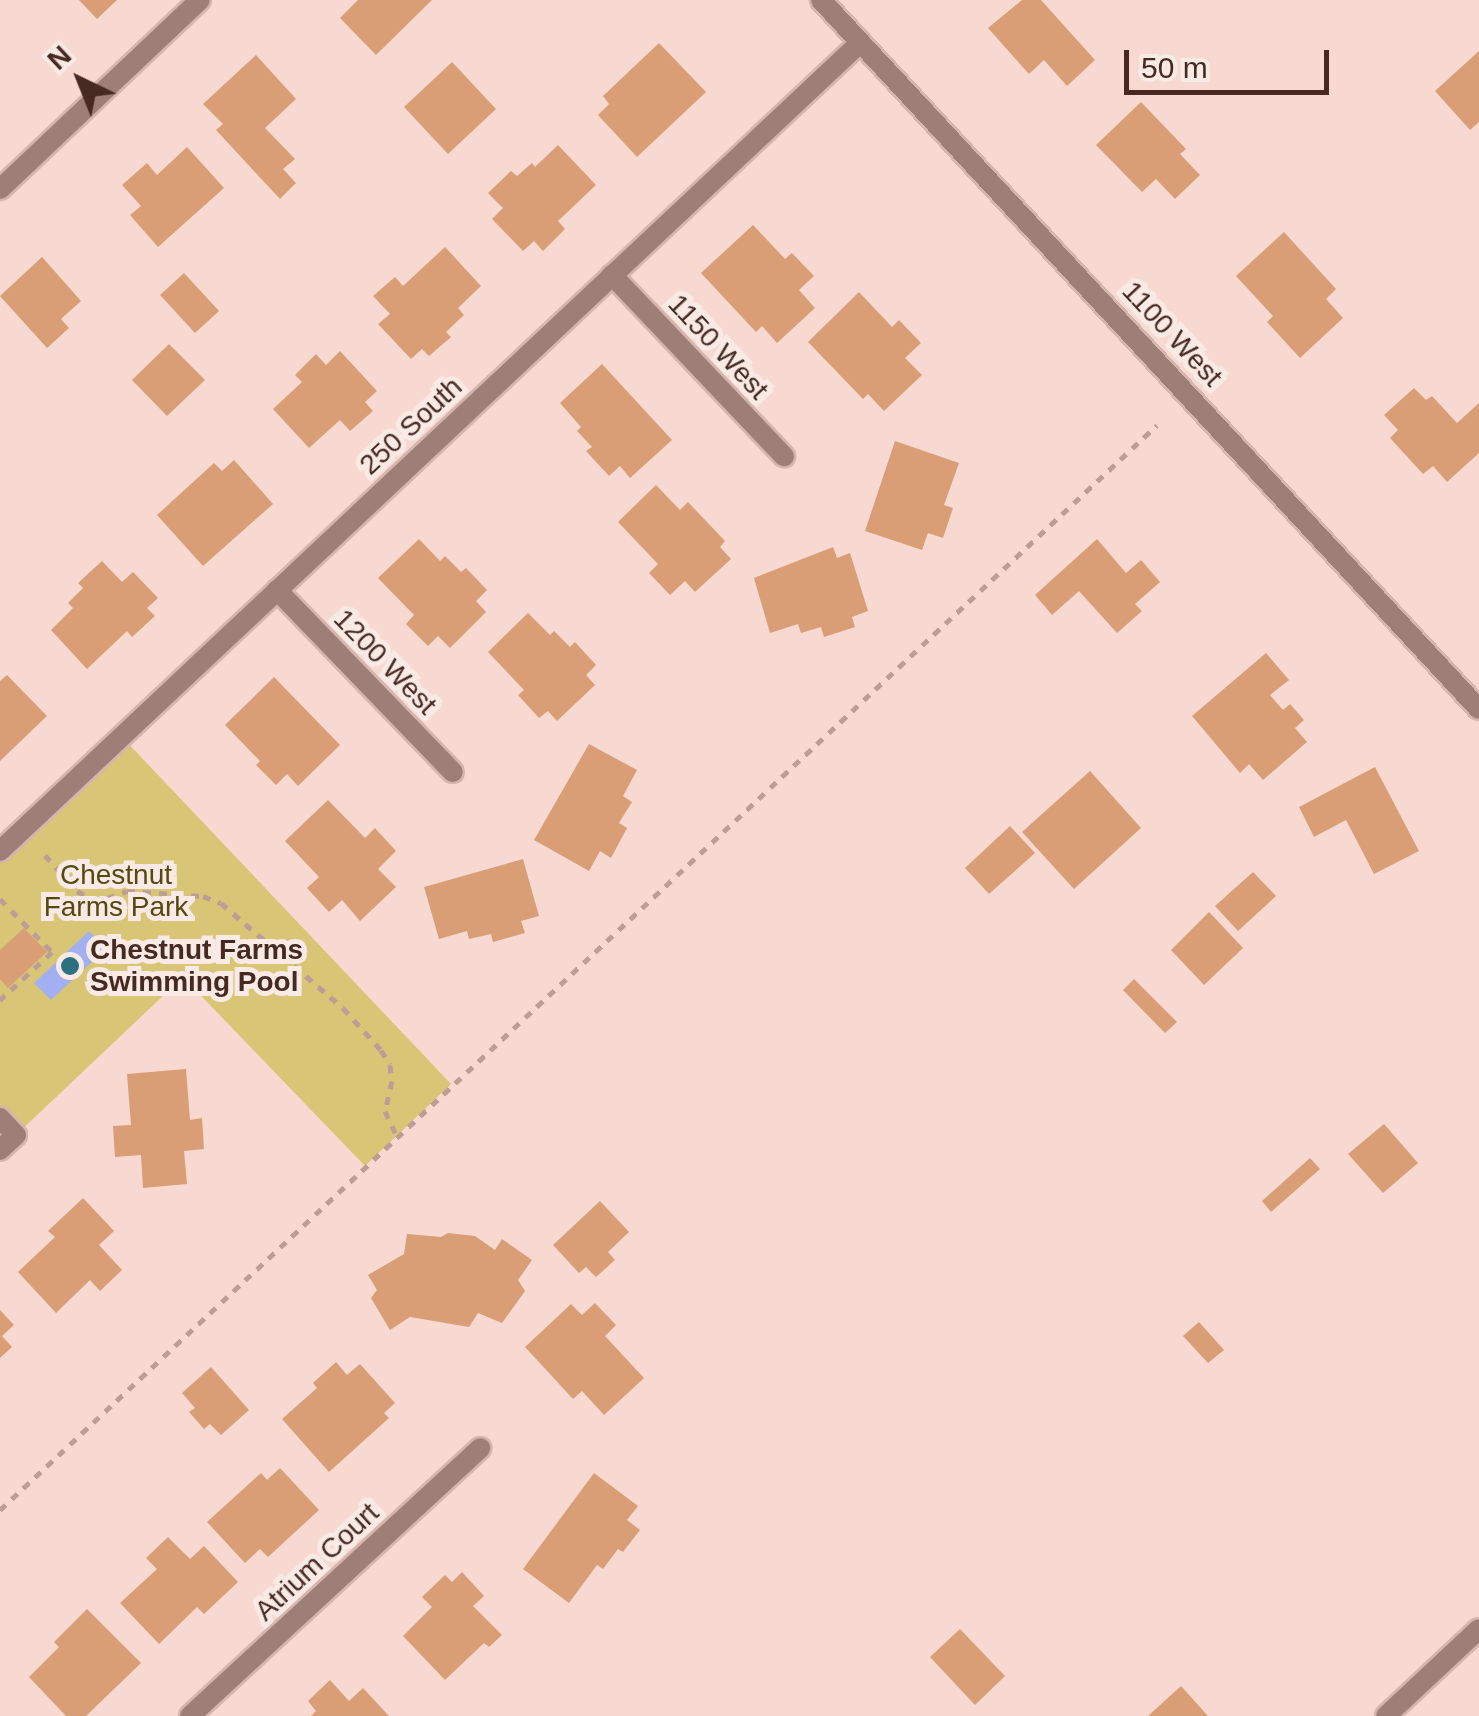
<!DOCTYPE html>
<html>
<head>
<meta charset="utf-8">
<style>
  body { margin:0 }
  #map { position:relative; width:1479px; height:1716px; overflow:hidden; background:#f7d9d1; font-family:Helvetica,sans-serif }
  div>[style] { position:absolute }
  [style*='--x'] { left:calc(var(--x)*1px); top:calc(var(--y)*1px); width:calc(var(--w)*1px); rotate:calc(var(--a)*1deg) }
  .green>* { inset:0; background:#d9c576 }
  .water>* { inset:0; background:#a2aff0 }
  .building>* { inset:0; background:#d99e76 }
  .path>* { height:5px; margin-top:-2.5px; transform-origin:0; background:repeating-linear-gradient(90deg,#bb9e96 0 8px,transparent 0 16px) }
  .roads { filter:drop-shadow(2px 0 #d4b6ae) drop-shadow(-2px 0 #d4b6ae) drop-shadow(0 2px #d4b6ae) drop-shadow(0 -2px #d4b6ae) }
  .minor>* { height:20px; margin:-10px; padding:0 10px; transform-origin:10px; border-radius:10px; background:#9e7f77 }
  .tertiary>* { height:20px; margin:-10px; padding:0 10px; transform-origin:10px; border-radius:10px; background:#9e7f77 }
  .dots>* { width:28px; height:28px; translate:-50% -50%; box-sizing:border-box; border:5px solid #f9eae6; border-radius:50% }
  span { translate:-50% -50%; white-space:nowrap; text-align:center; line-height:1.15; -webkit-text-stroke:10px #f9eae6; paint-order:stroke }
  .street-label { font-size:28px; color:#462a22 }
  .park-label { font-size:28px; color:#56480f }
  .poi-label { font-size:28px; color:#462a22; font-weight:700 }
  .left { translate:0 -50%; text-align:left }
  .north { position:absolute; left:30px; top:30px; width:100px; height:100px; -webkit-text-stroke:8px #f9eae6; paint-order:stroke; rotate:317deg; font-size:28px; font-weight:700; line-height:40px; text-align:center; color:#462a22 }
  .north::after { content:''; display:block; margin:auto; width:35px; height:45px; background:#462a22; clip-path:polygon(50% 0,100% 100%,50% 72%,0 100%) }
  .scale { position:absolute; left:1124px; top:50px; width:205px; height:45px; box-sizing:border-box; border:5px solid #462a22; border-top:0; padding-left:12px; font-size:30px; line-height:35px; white-space:nowrap; color:#462a22; -webkit-text-stroke:8px #f9eae6; paint-order:stroke }
</style>
</head>
<body>
<div id="map">
  <div class="green">
    <i style="clip-path:polygon(122px 737px,451px 1084px,365px 1166px,183px 977px,16px 1135px,0 1118px,0 851px)"></i>
  </div>
  <div class="water">
    <i style="clip-path:polygon(89px 931px,106px 949px,51px 1000px,34px 983px)"></i>
  </div>
  <div class="building">
    <i style="clip-path:polygon(79px 0,117px 0,97px 19px)"></i>
    <i style="clip-path:polygon(358px 0,432px 0,376px 55px,340px 18px)"></i>
    <i style="clip-path:polygon(1022px 0,1041px 0,1095px 60px,1067px 86px,1044px 60px,1029px 74px,988px 28px)"></i>
    <i style="clip-path:polygon(659px 43px,706px 92px,637px 157px,598px 115px,609px 104px,603px 96px)"></i>
    <i style="clip-path:polygon(1479px 51px,1479px 122px,1470px 130px,1435px 91px)"></i>
    <i style="clip-path:polygon(256px 55px,296px 99px,265px 128px,295px 159px,283px 169px,296px 183px,280px 199px,216px 130px,223px 124px,203px 104px)"></i>
    <i style="clip-path:polygon(452px 62px,496px 109px,448px 154px,404px 107px)"></i>
    <i style="clip-path:polygon(1141px 102px,1186px 149px,1180px 154px,1200px 175px,1175px 199px,1156px 179px,1142px 192px,1096px 145px)"></i>
    <i style="clip-path:polygon(558px 145px,596px 185px,558px 221px,565px 229px,543px 251px,534px 241px,523px 251px,492px 219px,503px 208px,488px 193px,511px 171px,517px 176px,532px 163px,535px 167px)"></i>
    <i style="clip-path:polygon(187px 147px,224px 188px,158px 247px,130px 215px,141px 206px,122px 185px,147px 163px,157px 175px)"></i>
    <i style="clip-path:polygon(753px 225px,785px 259px,792px 253px,814px 276px,799px 290px,815px 308px,777px 343px,762px 326px,756px 332px,701px 273px)"></i>
    <i style="clip-path:polygon(1284px 232px,1336px 289px,1326px 299px,1343px 318px,1300px 358px,1267px 322px,1273px 316px,1236px 276px)"></i>
    <i style="clip-path:polygon(445px 247px,481px 286px,458px 308px,464px 315px,446px 332px,451px 337px,429px 356px,422px 349px,411px 359px,378px 324px,390px 314px,373px 296px,395px 277px,403px 286px)"></i>
    <i style="clip-path:polygon(42px 257px,81px 301px,61px 319px,69px 328px,47px 348px,0 296px)"></i>
    <i style="clip-path:polygon(184px 273px,219px 311px,195px 333px,160px 295px)"></i>
    <i style="clip-path:polygon(859px 292px,892px 327px,899px 320px,921px 343px,905px 358px,922px 375px,884px 411px,868px 394px,863px 399px,808px 342px)"></i>
    <i style="clip-path:polygon(169px 344px,205px 380px,167px 416px,132px 380px)"></i>
    <i style="clip-path:polygon(340px 351px,377px 391px,365px 402px,373px 411px,350px 431px,340px 420px,309px 448px,273px 409px,302px 382px,295px 375px,316px 354px,326px 365px)"></i>
    <i style="clip-path:polygon(602px 364px,672px 440px,630px 478px,620px 466px,609px 476px,586px 451px,592px 447px,577px 431px,581px 427px,560px 403px)"></i>
    <i style="clip-path:polygon(1414px 388px,1426px 400px,1432px 396px,1457px 423px,1479px 403px,1479px 453px,1447px 482px,1433px 466px,1423px 474px,1390px 438px,1398px 430px,1384px 415px)"></i>
    <i style="clip-path:polygon(895px 441px,959px 463px,944px 505px,953px 508px,943px 538px,928px 533px,922px 550px,865px 531px)"></i>
    <i style="clip-path:polygon(234px 460px,273px 504px,203px 566px,157px 515px,214px 463px,222px 471px)"></i>
    <i style="clip-path:polygon(656px 485px,680px 510px,688px 502px,725px 541px,720px 547px,731px 559px,695px 592px,685px 581px,670px 595px,649px 573px,658px 564px,618px 522px)"></i>
    <i style="clip-path:polygon(419px 539px,440px 561px,445px 556px,461px 572px,466px 568px,487px 590px,476px 601px,486px 612px,450px 648px,438px 636px,428px 646px,406px 624px,414px 615px,378px 578px)"></i>
    <i style="clip-path:polygon(1097px 539px,1126px 573px,1141px 560px,1160px 582px,1135px 604px,1142px 611px,1117px 633px,1079px 591px,1052px 615px,1035px 595px)"></i>
    <i style="clip-path:polygon(833px 547px,837px 558px,850px 553px,868px 611px,852px 617px,855px 627px,824px 637px,821px 627px,801px 633px,798px 624px,770px 633px,754px 578px)"></i>
    <i style="clip-path:polygon(102px 561px,122px 582px,133px 572px,158px 598px,147px 608px,155px 616px,132px 637px,127px 631px,87px 669px,51px 630px,73px 608px,68px 603px,83px 588px,78px 583px)"></i>
    <i style="clip-path:polygon(528px 613px,550px 635px,554px 631px,570px 647px,575px 642px,596px 665px,586px 675px,595px 685px,557px 721px,548px 711px,539px 718px,518px 695px,524px 690px,488px 652px)"></i>
    <i style="clip-path:polygon(1266px 653px,1289px 680px,1270px 695px,1283px 710px,1290px 704px,1304px 720px,1295px 728px,1307px 742px,1263px 780px,1249px 764px,1240px 773px,1192px 716px)"></i>
    <i style="clip-path:polygon(7px 675px,47px 716px,0 761px,0 681px)"></i>
    <i style="clip-path:polygon(274px 677px,340px 745px,298px 786px,287px 774px,276px 785px,256px 765px,260px 761px,225px 725px)"></i>
    <i style="clip-path:polygon(589px 744px,637px 770px,623px 796px,632px 802px,619px 823px,627px 828px,611px 858px,600px 851px,589px 871px,534px 840px)"></i>
    <i style="clip-path:polygon(1375px 767px,1419px 851px,1374px 874px,1346px 820px,1314px 837px,1299px 807px)"></i>
    <i style="clip-path:polygon(1090px 771px,1141px 828px,1074px 889px,1022px 832px)"></i>
    <i style="clip-path:polygon(328px 800px,365px 838px,375px 828px,396px 851px,378px 869px,396px 887px,360px 921px,342px 900px,329px 912px,307px 888px,319px 877px,285px 841px)"></i>
    <i style="clip-path:polygon(1010px 826px,1035px 853px,989px 894px,965px 868px)"></i>
    <i style="clip-path:polygon(523px 859px,539px 916px,521px 921px,525px 933px,493px 942px,491px 934px,469px 939px,467px 931px,439px 939px,424px 887px)"></i>
    <i style="clip-path:polygon(1253px 872px,1276px 896px,1238px 931px,1215px 906px)"></i>
    <i style="clip-path:polygon(1209px 912px,1243px 948px,1204px 985px,1171px 950px)"></i>
    <i style="clip-path:polygon(24px 928px,47px 952px,8px 988px,0 979px,0 950px)"></i>
    <i style="clip-path:polygon(1134px 979px,1177px 1022px,1165px 1033px,1123px 990px)"></i>
    <i style="clip-path:polygon(186px 1069px,190px 1120px,202px 1118px,204px 1149px,184px 1151px,187px 1184px,143px 1188px,141px 1155px,115px 1157px,113px 1126px,131px 1125px,127px 1074px)"></i>
    <i style="clip-path:polygon(1384px 1124px,1418px 1163px,1383px 1193px,1348px 1154px)"></i>
    <i style="clip-path:polygon(1310px 1158px,1320px 1169px,1271px 1212px,1262px 1201px)"></i>
    <i style="clip-path:polygon(83px 1198px,114px 1231px,99px 1245px,122px 1270px,100px 1291px,90px 1280px,56px 1313px,18px 1272px,55px 1237px,48px 1231px)"></i>
    <i style="clip-path:polygon(600px 1201px,629px 1232px,608px 1252px,615px 1260px,596px 1277px,586px 1267px,579px 1273px,553px 1245px)"></i>
    <i style="clip-path:polygon(448px 1233px,475px 1236px,495px 1250px,502px 1239px,532px 1260px,518px 1280px,525px 1291px,502px 1323px,478px 1313px,469px 1327px,410px 1317px,390px 1330px,371px 1298px,377px 1290px,368px 1275px,404px 1254px,407px 1234px,441px 1237px)"></i>
    <i style="clip-path:polygon(595px 1303px,616px 1325px,605px 1336px,644px 1378px,604px 1415px,582px 1391px,573px 1399px,525px 1347px,571px 1304px,582px 1315px)"></i>
    <i style="clip-path:polygon(0 1310px,14px 1325px,2px 1336px,12px 1347px,0 1358px)"></i>
    <i style="clip-path:polygon(1199px 1322px,1224px 1350px,1208px 1363px,1183px 1336px)"></i>
    <i style="clip-path:polygon(336px 1362px,347px 1375px,360px 1364px,395px 1403px,384px 1413px,389px 1418px,329px 1472px,282px 1419px,317px 1388px,313px 1383px)"></i>
    <i style="clip-path:polygon(211px 1367px,249px 1410px,221px 1435px,210px 1424px,204px 1429px,189px 1412px,195px 1408px,182px 1393px)"></i>
    <i style="clip-path:polygon(280px 1468px,319px 1510px,268px 1557px,260px 1549px,245px 1563px,207px 1522px,261px 1473px,267px 1480px)"></i>
    <i style="clip-path:polygon(594px 1473px,638px 1506px,627px 1520px,640px 1530px,623px 1552px,618px 1549px,603px 1569px,597px 1565px,569px 1603px,523px 1569px)"></i>
    <i style="clip-path:polygon(168px 1537px,190px 1559px,204px 1546px,238px 1582px,204px 1614px,197px 1607px,159px 1644px,120px 1603px,157px 1569px,146px 1558px)"></i>
    <i style="clip-path:polygon(462px 1572px,484px 1596px,473px 1606px,502px 1635px,489px 1647px,484px 1643px,445px 1680px,403px 1636px,432px 1607px,422px 1597px,445px 1575px,452px 1582px)"></i>
    <i style="clip-path:polygon(87px 1609px,141px 1663px,86px 1716px,66px 1716px,29px 1677px,59px 1647px,54px 1642px)"></i>
    <i style="clip-path:polygon(960px 1629px,1005px 1676px,975px 1705px,930px 1657px)"></i>
    <i style="clip-path:polygon(330px 1680px,349px 1701px,363px 1688px,389px 1716px,311px 1716px,316px 1711px,308px 1701px)"></i>
    <i style="clip-path:polygon(1181px 1686px,1208px 1716px,1148px 1716px)"></i>
  </div>
  <div class="path">
    <i style="--x:45;--y:855;--w:48;--a:48.4"></i>
    <i style="--x:77;--y:891;--w:15;--a:28"></i>
    <i style="--x:90;--y:898;--w:17;--a:0"></i>
    <i style="--x:107;--y:898;--w:21;--a:-19"></i>
    <i style="--x:127;--y:891;--w:76;--a:3.8"></i>
    <i style="--x:203;--y:896;--w:19;--a:21"></i>
    <i style="--x:221;--y:903;--w:161;--a:40.7"></i>
    <i style="--x:343;--y:1008;--w:57;--a:47.9"></i>
    <i style="--x:381;--y:1050;--w:17;--a:59"></i>
    <i style="--x:390;--y:1065;--w:16;--a:83"></i>
    <i style="--x:392;--y:1081;--w:31;--a:103"></i>
    <i style="--x:385;--y:1111;--w:26;--a:65"></i>
    <i style="--x:0;--y:899;--w:74;--a:45.5"></i>
    <i style="--x:52;--y:952;--w:71;--a:137.3"></i>
    <i style="--x:0;--y:1510;--w:1586;--a:-43.16"></i>
  </div>
  <div class="roads">
    <div class="minor">
      <i style="--x:0;--y:189;--w:275;--a:-43.4"></i>
      <i style="--x:612;--y:275;--w:250;--a:46.5"></i>
      <i style="--x:277;--y:590;--w:253;--a:46"></i>
      <i style="--x:0;--y:851;--w:1181;--a:-43.22"></i>
      <i style="--x:0;--y:1118;--w:23;--a:47"></i>
      <i style="--x:16;--y:1135;--w:22;--a:137"></i>
      <i style="--x:190;--y:1716;--w:395;--a:-42.7"></i>
      <i style="--x:1386;--y:1716;--w:127;--a:-43.1"></i>
    </div>
    <div class="tertiary">
      <i style="--x:821;--y:0;--w:967;--a:47.14"></i>
    </div>
  </div>
  <div class="dots">
    <i style="left:70px;top:966px;background:#2d7181"></i>
  </div>
  <div class="street-label">
    <span style="left:1172px;top:334px;rotate:47deg">1100 West</span>
    <span style="left:718px;top:347px;rotate:47deg">1150 West</span>
    <span style="left:411px;top:426px;rotate:-43deg">250 South</span>
    <span style="left:385px;top:662px;rotate:46deg">1200 West</span>
    <span style="left:317px;top:1562px;rotate:-43deg">Atrium Court</span>
  </div>
  <div class="park-label">
    <span style="left:116px;top:891px">Chestnut<br>Farms Park</span>
  </div>
  <div class="poi-label">
    <span class="left" style="left:90px;top:966px">Chestnut Farms<br>Swimming Pool</span>
  </div>
  <div class="north">N</div>
  <div class="scale">50 m</div>
</div>
</body>
</html>
